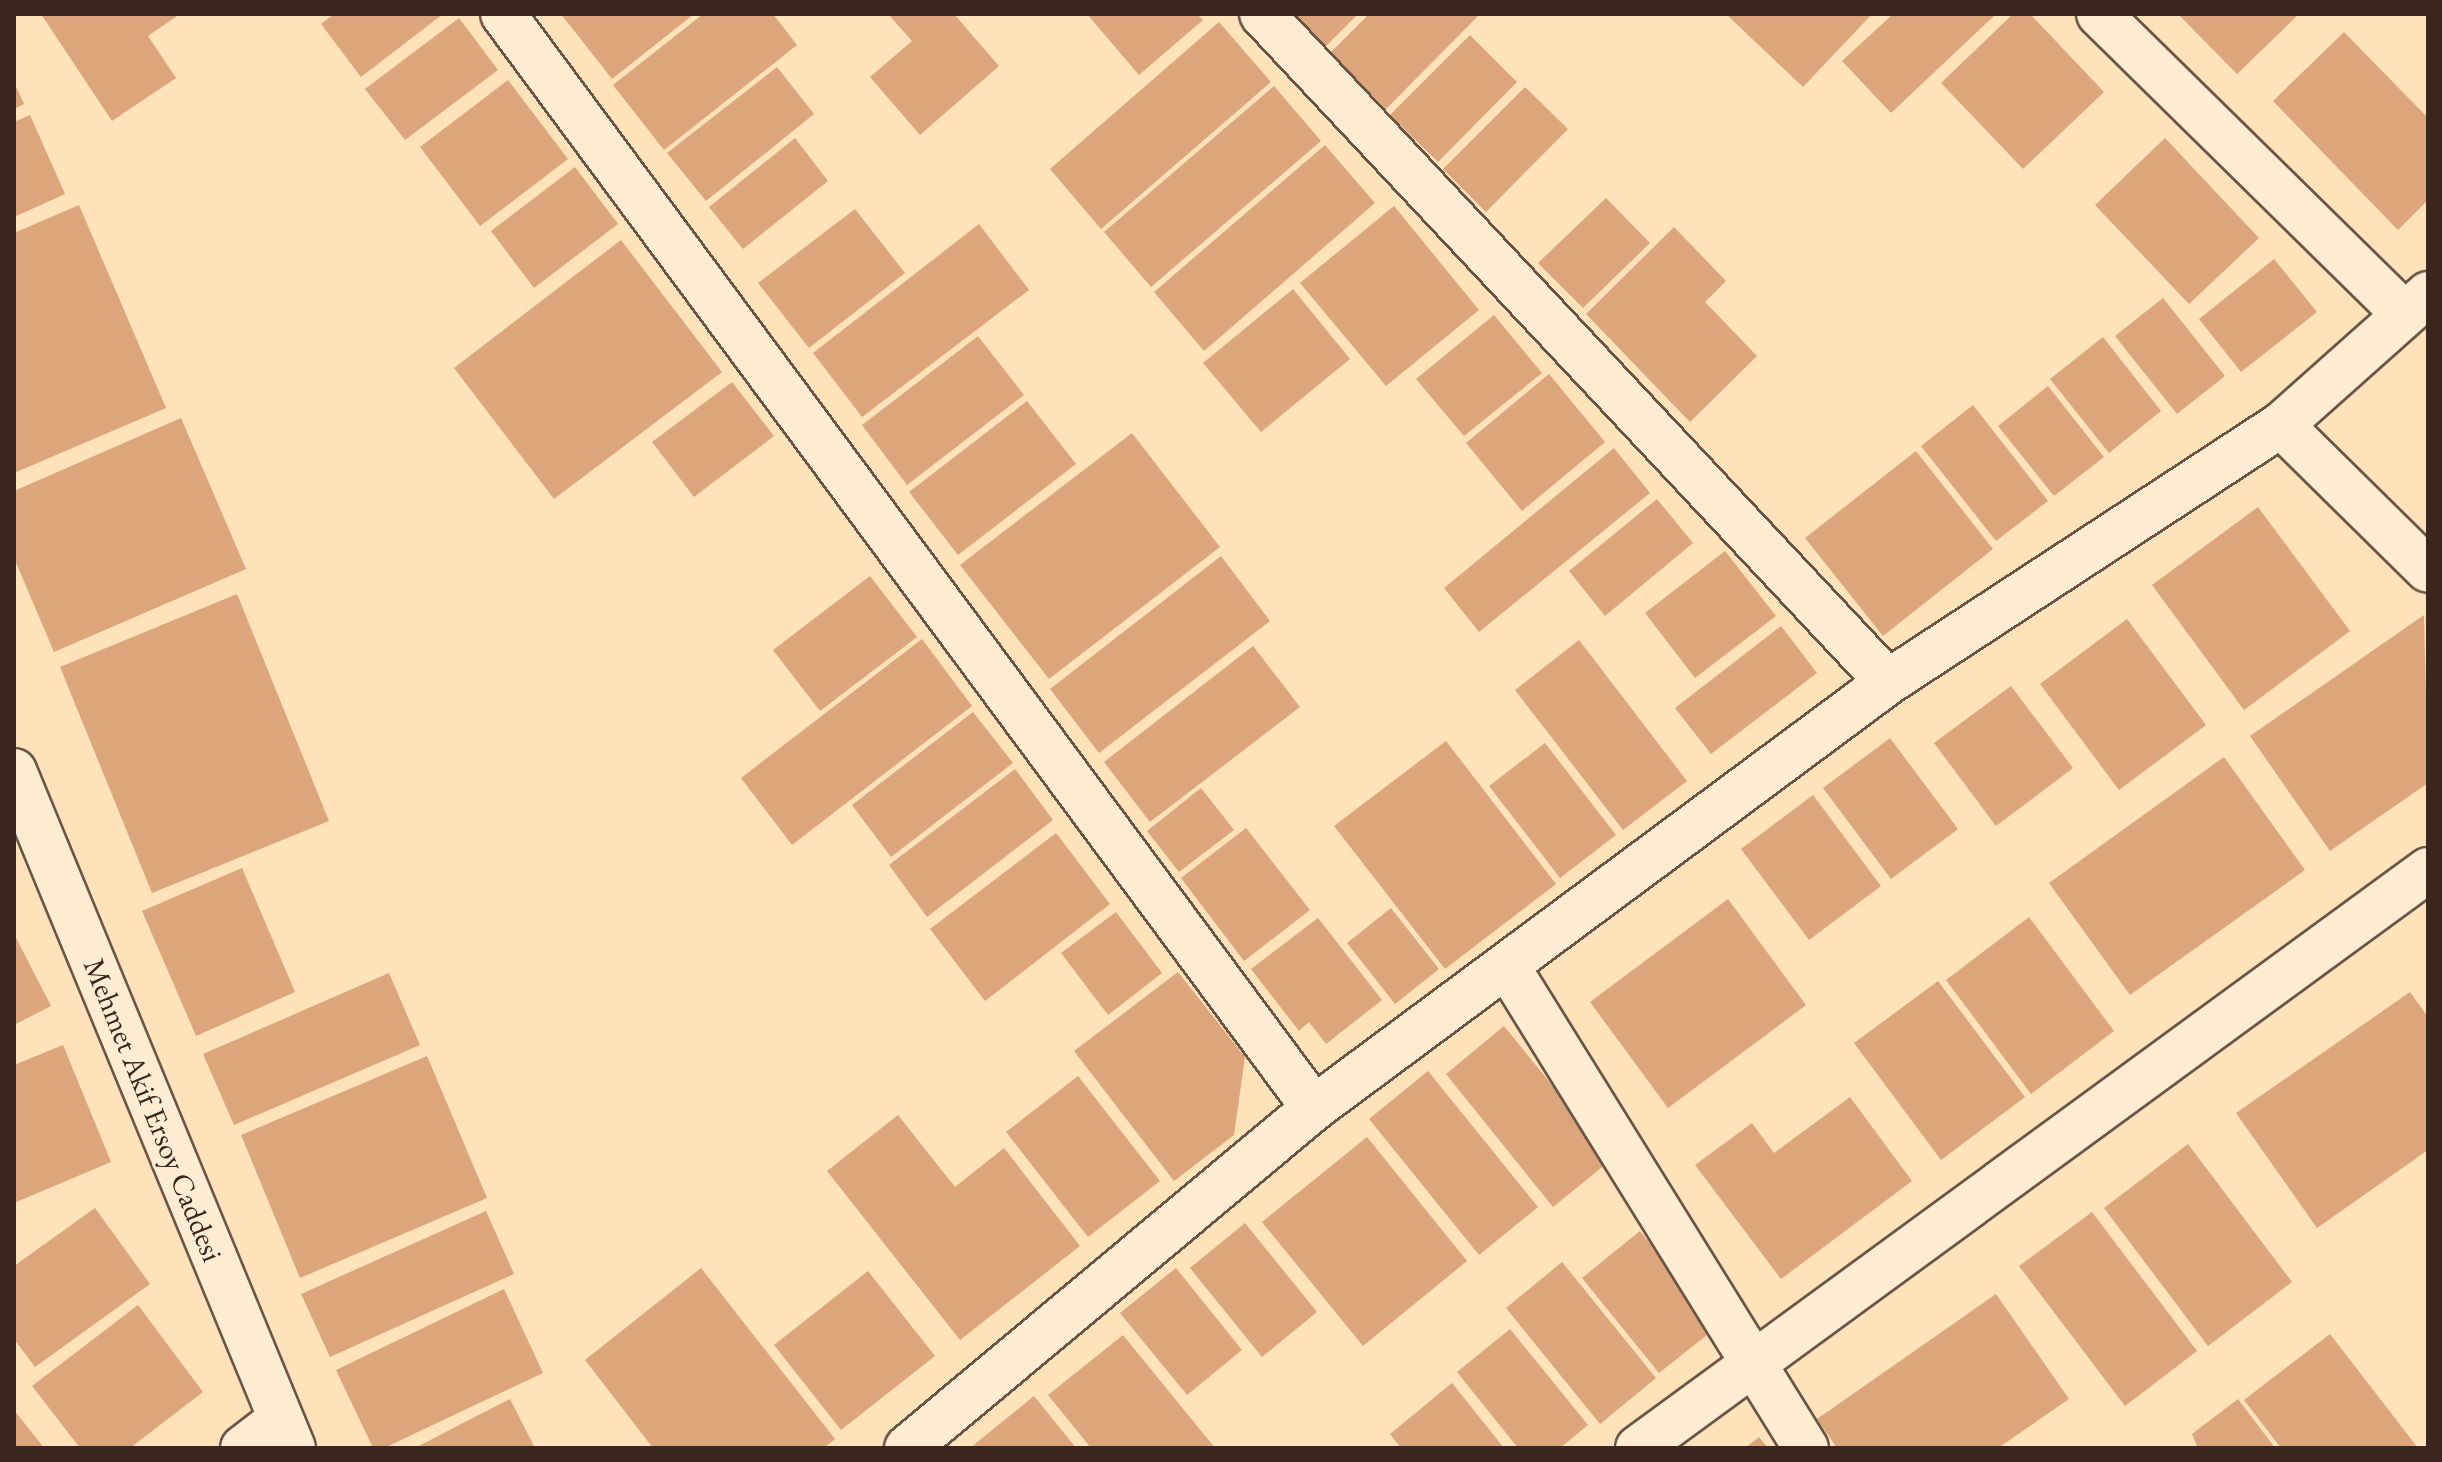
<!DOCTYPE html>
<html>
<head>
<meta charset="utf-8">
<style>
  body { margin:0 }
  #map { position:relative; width:2442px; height:1462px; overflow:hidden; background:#fee2ba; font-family:"EB Garamond",serif }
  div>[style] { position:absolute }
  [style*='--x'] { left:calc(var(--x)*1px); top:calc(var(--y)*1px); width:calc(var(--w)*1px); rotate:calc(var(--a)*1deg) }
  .building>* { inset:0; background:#dda57c }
  .roads { filter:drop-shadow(2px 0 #6b5546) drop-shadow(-2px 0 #6b5546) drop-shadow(0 2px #6b5546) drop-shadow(0 -2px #6b5546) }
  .street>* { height:44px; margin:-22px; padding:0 22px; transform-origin:22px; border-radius:22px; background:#feecd2 }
  .secondary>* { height:44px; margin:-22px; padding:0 22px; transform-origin:22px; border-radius:22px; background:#feecd2 }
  span { translate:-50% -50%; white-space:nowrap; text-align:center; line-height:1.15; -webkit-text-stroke:6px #feecd2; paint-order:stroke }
  .street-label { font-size:30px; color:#3a261f }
  .frame { position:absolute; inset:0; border:16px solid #3a261f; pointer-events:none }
</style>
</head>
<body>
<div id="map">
  <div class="building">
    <i style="clip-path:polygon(41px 14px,180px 14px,148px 36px,176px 78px,112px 121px)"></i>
    <i style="clip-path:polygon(334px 14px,443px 14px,361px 77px,321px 24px)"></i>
    <i style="clip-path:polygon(561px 14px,694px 14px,612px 79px)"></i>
    <i style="clip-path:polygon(703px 14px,773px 14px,797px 45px,664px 150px,613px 85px)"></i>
    <i style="clip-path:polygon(888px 14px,954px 14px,999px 66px,920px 135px,870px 77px,912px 41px)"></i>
    <i style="clip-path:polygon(1087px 14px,1197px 14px,1203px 20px,1139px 75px)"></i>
    <i style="clip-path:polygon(1288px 14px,1358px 14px,1323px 49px)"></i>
    <i style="clip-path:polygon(1369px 14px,1480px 14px,1386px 109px,1330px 53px)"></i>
    <i style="clip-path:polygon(1726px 14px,1872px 14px,1803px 87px)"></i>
    <i style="clip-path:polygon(1893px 14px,1996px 14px,1891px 113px,1842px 61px)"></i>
    <i style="clip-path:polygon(2013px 14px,2030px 14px,2104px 92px,2023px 169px,1941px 83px)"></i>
    <i style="clip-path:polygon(2178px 14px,2299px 14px,2237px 74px)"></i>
    <i style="clip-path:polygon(459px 18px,498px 70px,405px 140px,365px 89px)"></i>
    <i style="clip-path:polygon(1219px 22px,1271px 82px,1101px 229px,1050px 169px)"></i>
    <i style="clip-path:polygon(2344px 32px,2428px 118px,2428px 200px,2398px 230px,2273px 101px)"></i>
    <i style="clip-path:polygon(1470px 35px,1517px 82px,1438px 162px,1390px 115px)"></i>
    <i style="clip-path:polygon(777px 67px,814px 114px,706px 201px,667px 153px)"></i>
    <i style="clip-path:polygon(508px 80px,568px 159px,480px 226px,420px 147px)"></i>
    <i style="clip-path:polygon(14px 82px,24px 104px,14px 109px)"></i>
    <i style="clip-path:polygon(1274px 86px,1321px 141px,1151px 287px,1104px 232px)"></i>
    <i style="clip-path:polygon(1525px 87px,1568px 129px,1486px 212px,1443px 169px)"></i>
    <i style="clip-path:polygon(30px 115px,65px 194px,14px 217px,14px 122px)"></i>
    <i style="clip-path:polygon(795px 138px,828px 181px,743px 249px,709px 207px)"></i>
    <i style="clip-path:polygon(2165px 138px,2259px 238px,2189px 304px,2095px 205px)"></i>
    <i style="clip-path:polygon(1325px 145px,1375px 203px,1204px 351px,1154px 292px)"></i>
    <i style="clip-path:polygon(575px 167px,618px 224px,534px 288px,491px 231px)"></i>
    <i style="clip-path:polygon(1606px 198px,1650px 243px,1583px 308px,1538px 263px)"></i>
    <i style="clip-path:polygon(79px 205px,166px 408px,14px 473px,14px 233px)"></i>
    <i style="clip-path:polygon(1394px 206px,1479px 310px,1386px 386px,1300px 283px)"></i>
    <i style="clip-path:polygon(855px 209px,905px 273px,809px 348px,758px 283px)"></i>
    <i style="clip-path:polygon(979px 224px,1029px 290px,862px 417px,813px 353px)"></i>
    <i style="clip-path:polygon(1674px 227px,1726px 281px,1705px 302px,1757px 356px,1690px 422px,1586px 314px)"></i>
    <i style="clip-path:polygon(621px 240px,722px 372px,554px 499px,454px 368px)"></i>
    <i style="clip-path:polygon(2274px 259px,2317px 312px,2241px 372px,2199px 319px)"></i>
    <i style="clip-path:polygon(1293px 289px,1350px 359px,1261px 432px,1203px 363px)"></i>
    <i style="clip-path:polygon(2163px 298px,2225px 376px,2177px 414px,2115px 336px)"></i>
    <i style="clip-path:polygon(1494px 315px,1542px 373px,1464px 436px,1416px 379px)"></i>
    <i style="clip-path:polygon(978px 336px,1024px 395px,907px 485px,862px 425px)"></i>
    <i style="clip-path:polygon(2103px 337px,2161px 411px,2109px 453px,2050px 379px)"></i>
    <i style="clip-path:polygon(1549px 374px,1605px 442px,1522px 511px,1466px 443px)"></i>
    <i style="clip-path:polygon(732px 382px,774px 436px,694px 497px,652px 442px)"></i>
    <i style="clip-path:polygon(2048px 386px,2104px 457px,2054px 496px,1998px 426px)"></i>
    <i style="clip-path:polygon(1027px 401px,1076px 464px,958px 555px,909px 492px)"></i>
    <i style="clip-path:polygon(1973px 405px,2048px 501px,1996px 541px,1921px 446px)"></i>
    <i style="clip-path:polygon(181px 418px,246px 569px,54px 652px,14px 558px,14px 491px)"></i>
    <i style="clip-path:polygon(1132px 433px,1220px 547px,1049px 679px,960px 565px)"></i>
    <i style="clip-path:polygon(1614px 448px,1650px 493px,1479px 632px,1444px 588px)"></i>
    <i style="clip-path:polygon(1916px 451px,1993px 549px,1883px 636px,1805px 538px)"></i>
    <i style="clip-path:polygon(1657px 499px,1693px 543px,1605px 616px,1569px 571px)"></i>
    <i style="clip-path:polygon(2258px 507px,2350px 631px,2244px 710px,2152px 585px)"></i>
    <i style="clip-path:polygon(1725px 551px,1776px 616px,1695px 678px,1645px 613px)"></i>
    <i style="clip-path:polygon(1221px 556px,1270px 621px,1099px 753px,1050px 689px)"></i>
    <i style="clip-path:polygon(870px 576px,917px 637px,820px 711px,773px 650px)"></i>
    <i style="clip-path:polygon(237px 594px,329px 821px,152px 893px,60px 667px)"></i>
    <i style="clip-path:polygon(2424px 615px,2428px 783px,2330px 851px,2250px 736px)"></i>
    <i style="clip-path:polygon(2127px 619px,2206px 725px,2119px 790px,2040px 684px)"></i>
    <i style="clip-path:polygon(1781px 626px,1817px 673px,1711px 754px,1675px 708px)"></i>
    <i style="clip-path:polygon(922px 639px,972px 706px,792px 845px,741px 778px)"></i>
    <i style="clip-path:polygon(1579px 640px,1687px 781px,1623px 830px,1515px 690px)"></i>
    <i style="clip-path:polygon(1253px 646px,1300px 707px,1150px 822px,1104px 762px)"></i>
    <i style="clip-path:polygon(2011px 686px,2073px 768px,1996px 826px,1934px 743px)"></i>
    <i style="clip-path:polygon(973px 712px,1013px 763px,891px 857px,852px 805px)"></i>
    <i style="clip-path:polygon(1890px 738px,1958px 829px,1891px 879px,1823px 788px)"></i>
    <i style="clip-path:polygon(1446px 741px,1556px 884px,1445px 969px,1334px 826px)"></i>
    <i style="clip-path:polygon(1545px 743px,1616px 835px,1560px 878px,1489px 786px)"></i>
    <i style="clip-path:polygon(2224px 757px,2305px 870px,2130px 995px,2049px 883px)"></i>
    <i style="clip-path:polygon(1015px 769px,1053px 820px,927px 917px,889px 865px)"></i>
    <i style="clip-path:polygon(1201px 788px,1234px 830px,1179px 872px,1147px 831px)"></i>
    <i style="clip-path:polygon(1813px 795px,1881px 886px,1809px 940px,1741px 849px)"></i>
    <i style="clip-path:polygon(1246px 828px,1310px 910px,1244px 961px,1181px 878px)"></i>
    <i style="clip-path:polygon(1056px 833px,1110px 904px,985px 1001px,930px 929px)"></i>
    <i style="clip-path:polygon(242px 868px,295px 992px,196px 1036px,142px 911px)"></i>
    <i style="clip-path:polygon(1728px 899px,1806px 1005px,1668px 1108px,1590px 1002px)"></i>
    <i style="clip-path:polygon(1391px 908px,1439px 969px,1395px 1004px,1347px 943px)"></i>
    <i style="clip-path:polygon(1116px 912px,1162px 973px,1108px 1015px,1061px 953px)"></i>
    <i style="clip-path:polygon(2029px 917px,2114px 1031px,2031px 1094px,1946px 980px)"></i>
    <i style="clip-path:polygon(1318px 918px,1382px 1000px,1326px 1044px,1309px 1022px,1299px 1031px,1251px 969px)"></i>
    <i style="clip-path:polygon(14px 934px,51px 1006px,14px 1025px)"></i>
    <i style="clip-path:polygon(1178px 972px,1245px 1057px,1234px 1135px,1174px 1181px,1074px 1051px)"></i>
    <i style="clip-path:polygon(389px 973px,420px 1045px,234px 1125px,203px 1054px)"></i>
    <i style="clip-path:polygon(1938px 981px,2025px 1097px,1941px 1160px,1854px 1043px)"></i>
    <i style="clip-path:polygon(2410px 992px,2428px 1017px,2428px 1150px,2317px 1228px,2236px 1113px)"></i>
    <i style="clip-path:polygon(1504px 1026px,1612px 1159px,1553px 1207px,1446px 1074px)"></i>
    <i style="clip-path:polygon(63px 1045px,111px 1162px,14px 1203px,14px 1065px)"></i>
    <i style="clip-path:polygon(427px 1056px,487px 1198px,300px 1278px,241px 1135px)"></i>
    <i style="clip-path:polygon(1428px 1071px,1538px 1207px,1479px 1255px,1369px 1119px)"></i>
    <i style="clip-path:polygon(1078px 1076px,1160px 1181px,1088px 1237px,1006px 1132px)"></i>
    <i style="clip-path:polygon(1850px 1097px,1912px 1181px,1781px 1279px,1695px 1165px,1752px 1123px,1774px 1153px)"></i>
    <i style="clip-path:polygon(898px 1115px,955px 1187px,1004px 1148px,1080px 1246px,960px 1340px,827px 1171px)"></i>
    <i style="clip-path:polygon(1367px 1137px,1467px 1261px,1363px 1346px,1262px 1222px)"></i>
    <i style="clip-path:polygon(2188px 1144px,2292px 1282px,2208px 1346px,2104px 1208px)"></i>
    <i style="clip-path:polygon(95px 1208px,150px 1284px,35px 1367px,14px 1339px,14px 1266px)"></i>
    <i style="clip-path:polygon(486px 1211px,514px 1274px,330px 1357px,301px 1294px)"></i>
    <i style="clip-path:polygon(2092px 1212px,2197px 1351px,2125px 1406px,2019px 1266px)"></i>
    <i style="clip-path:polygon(1245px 1223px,1317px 1312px,1262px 1357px,1190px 1268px)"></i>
    <i style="clip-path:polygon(1640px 1231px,1717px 1327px,1659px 1373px,1582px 1278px)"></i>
    <i style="clip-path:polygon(1562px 1262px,1656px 1378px,1600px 1424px,1506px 1308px)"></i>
    <i style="clip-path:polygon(701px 1268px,835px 1439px,824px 1448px,653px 1448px,585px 1360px)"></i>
    <i style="clip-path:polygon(1176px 1268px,1242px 1350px,1187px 1395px,1120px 1313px)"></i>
    <i style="clip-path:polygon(868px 1271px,935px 1356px,841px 1430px,774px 1345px)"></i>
    <i style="clip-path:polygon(504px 1289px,543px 1373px,384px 1448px,373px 1448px,336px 1370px)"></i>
    <i style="clip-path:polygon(1996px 1294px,2069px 1399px,1998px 1448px,1837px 1448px,1817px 1419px)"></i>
    <i style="clip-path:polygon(138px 1305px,203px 1392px,130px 1448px,80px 1448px,32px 1386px)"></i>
    <i style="clip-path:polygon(1510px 1329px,1588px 1425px,1560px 1448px,1518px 1448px,1457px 1372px)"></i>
    <i style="clip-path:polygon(2330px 1334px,2418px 1448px,2281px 1448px,2244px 1400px)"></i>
    <i style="clip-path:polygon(1123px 1335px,1215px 1448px,1091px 1448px,1048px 1395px)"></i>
    <i style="clip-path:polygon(1452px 1383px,1504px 1448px,1401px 1448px,1390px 1434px)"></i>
    <i style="clip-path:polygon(1034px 1396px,1076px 1448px,970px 1448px)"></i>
    <i style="clip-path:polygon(510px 1399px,535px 1448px,415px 1448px,465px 1422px)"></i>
    <i style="clip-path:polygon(2238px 1399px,2275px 1448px,2198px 1448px,2192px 1434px)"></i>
    <i style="clip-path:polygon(14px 1410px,44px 1448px,14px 1448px)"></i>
    <i style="clip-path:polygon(1759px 1437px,1768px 1448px,1745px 1448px)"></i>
  </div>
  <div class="roads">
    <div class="street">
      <i style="--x:503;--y:14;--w:1362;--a:53.45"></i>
      <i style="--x:1262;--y:14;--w:915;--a:46.86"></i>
      <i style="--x:2099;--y:14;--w:426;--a:44.5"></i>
      <i style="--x:2281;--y:425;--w:206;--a:44.6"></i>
      <i style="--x:1507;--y:966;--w:567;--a:58.19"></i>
      <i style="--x:243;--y:1448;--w:44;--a:-37.6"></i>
      <i style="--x:1638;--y:1448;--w:979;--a:-36.19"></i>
    </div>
    <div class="secondary">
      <i style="--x:14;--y:771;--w:732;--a:67.6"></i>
      <i style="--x:907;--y:1448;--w:530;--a:-39.87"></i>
      <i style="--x:1314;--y:1108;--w:715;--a:-36.58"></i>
      <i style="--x:1888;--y:682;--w:470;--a:-33.2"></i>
      <i style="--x:2281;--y:425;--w:197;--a:-41.7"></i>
    </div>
  </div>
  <div class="street-label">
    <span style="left:153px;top:1110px;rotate:68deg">Mehmet Akif Ersoy Caddesi</span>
  </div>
  <div class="frame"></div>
</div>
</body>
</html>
